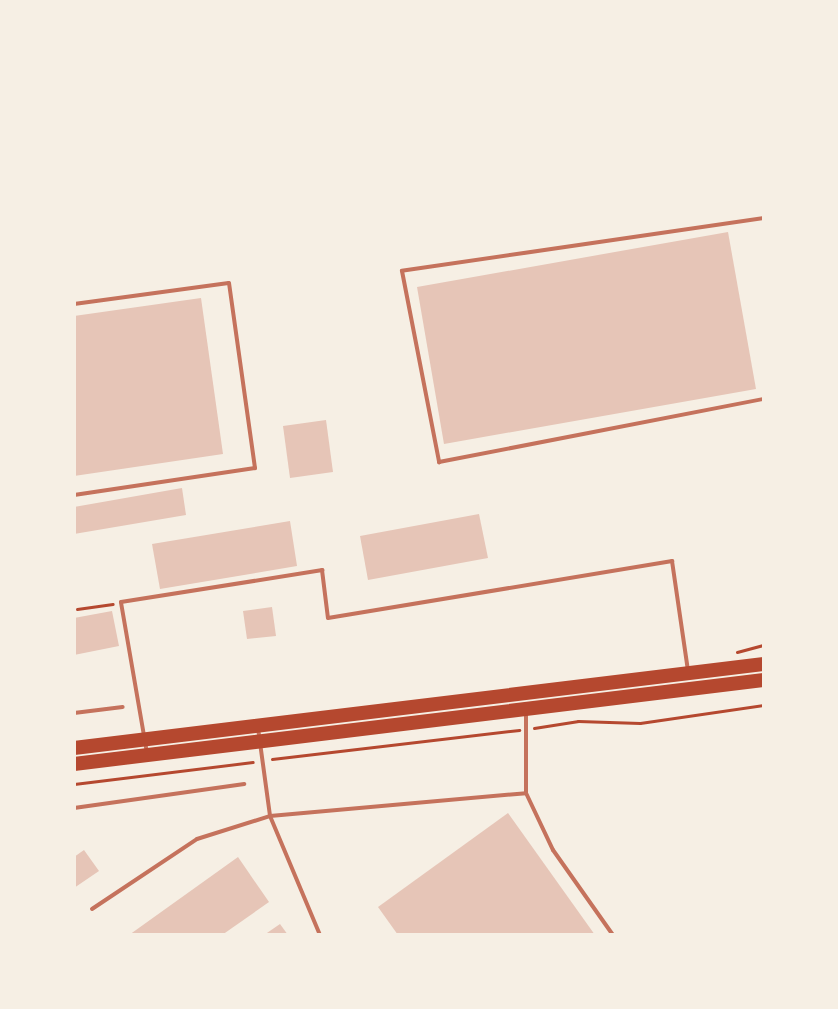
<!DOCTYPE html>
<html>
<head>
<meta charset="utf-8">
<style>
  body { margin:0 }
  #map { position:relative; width:838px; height:1009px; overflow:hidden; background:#f6efe4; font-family:Montserrat,sans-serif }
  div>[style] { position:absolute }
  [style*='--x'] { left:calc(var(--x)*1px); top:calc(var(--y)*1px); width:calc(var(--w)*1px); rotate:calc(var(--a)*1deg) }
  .building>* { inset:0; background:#e6c5b7 }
  .path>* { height:3px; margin:-1.5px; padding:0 1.5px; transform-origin:1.5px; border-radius:1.5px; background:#b5482f }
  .service>* { height:4px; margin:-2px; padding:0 2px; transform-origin:2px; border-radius:2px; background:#c5725c }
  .primary>* { height:14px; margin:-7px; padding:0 7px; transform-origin:7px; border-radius:7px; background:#b5482f }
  span { translate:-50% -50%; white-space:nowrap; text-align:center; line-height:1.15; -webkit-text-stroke:7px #f6efe4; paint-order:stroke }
  .frame { position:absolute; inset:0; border:76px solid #f6efe4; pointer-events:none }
</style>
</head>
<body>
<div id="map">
  <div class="building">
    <i style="clip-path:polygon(728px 232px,756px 389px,444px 444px,417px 287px)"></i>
    <i style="clip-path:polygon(201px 298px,223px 454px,74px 476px,74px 316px)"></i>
    <i style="clip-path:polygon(326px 420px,333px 472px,290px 478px,283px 426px)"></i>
    <i style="clip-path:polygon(182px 488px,186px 515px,74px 534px,74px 507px)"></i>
    <i style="clip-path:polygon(479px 514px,488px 558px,368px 580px,360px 536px)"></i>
    <i style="clip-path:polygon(290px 521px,297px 566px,160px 589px,152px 544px)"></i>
    <i style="clip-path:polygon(272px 607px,276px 636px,247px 639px,243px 611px)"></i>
    <i style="clip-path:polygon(112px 611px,119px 646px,74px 655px,74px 618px)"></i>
    <i style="clip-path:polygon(508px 813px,595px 935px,398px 935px,378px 907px)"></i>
    <i style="clip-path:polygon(84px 850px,99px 871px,74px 888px,74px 857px)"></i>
    <i style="clip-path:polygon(238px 857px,269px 902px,222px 935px,129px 935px)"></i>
    <i style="clip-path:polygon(280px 924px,288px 935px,264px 935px)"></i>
  </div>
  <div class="path">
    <i style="--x:77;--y:609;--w:36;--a:-8"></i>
    <i style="--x:737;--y:652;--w:28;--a:-15"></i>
    <i style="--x:534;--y:728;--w:45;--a:-9"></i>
    <i style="--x:578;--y:721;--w:62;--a:1.8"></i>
    <i style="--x:640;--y:723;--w:125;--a:-8.3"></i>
    <i style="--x:272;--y:759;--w:249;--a:-6.7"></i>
    <i style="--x:74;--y:784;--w:180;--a:-7"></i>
  </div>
  <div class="service">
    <i style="--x:764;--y:218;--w:366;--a:171.7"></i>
    <i style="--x:402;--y:271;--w:195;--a:79"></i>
    <i style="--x:439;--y:462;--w:331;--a:-11"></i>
    <i style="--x:74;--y:304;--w:156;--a:-7.7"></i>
    <i style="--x:229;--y:283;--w:187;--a:82"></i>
    <i style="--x:255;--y:468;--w:183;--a:171.5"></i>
    <i style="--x:526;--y:712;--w:81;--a:90"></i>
    <i style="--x:526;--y:793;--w:63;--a:64.7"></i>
    <i style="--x:553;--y:850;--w:104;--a:54.8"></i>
    <i style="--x:74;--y:713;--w:49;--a:-7"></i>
    <i style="--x:258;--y:728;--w:89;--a:82.2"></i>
    <i style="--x:270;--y:816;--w:129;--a:67.2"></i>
    <i style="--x:147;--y:753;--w:153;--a:-99.8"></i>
    <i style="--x:121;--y:602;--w:204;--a:-9"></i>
    <i style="--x:322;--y:570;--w:48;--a:82.9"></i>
    <i style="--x:328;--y:618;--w:349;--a:-9.4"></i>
    <i style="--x:672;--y:561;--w:111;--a:81.7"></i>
    <i style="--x:74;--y:808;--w:172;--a:-8"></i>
    <i style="--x:92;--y:909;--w:126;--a:-33.7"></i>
    <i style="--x:197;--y:839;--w:77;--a:-17.5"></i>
    <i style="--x:270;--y:816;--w:257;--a:-5.1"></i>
  </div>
  <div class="primary">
    <i style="--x:74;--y:748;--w:695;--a:-6.94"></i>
    <i style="--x:74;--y:764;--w:695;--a:-6.94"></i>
  </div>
  <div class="frame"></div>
</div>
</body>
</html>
